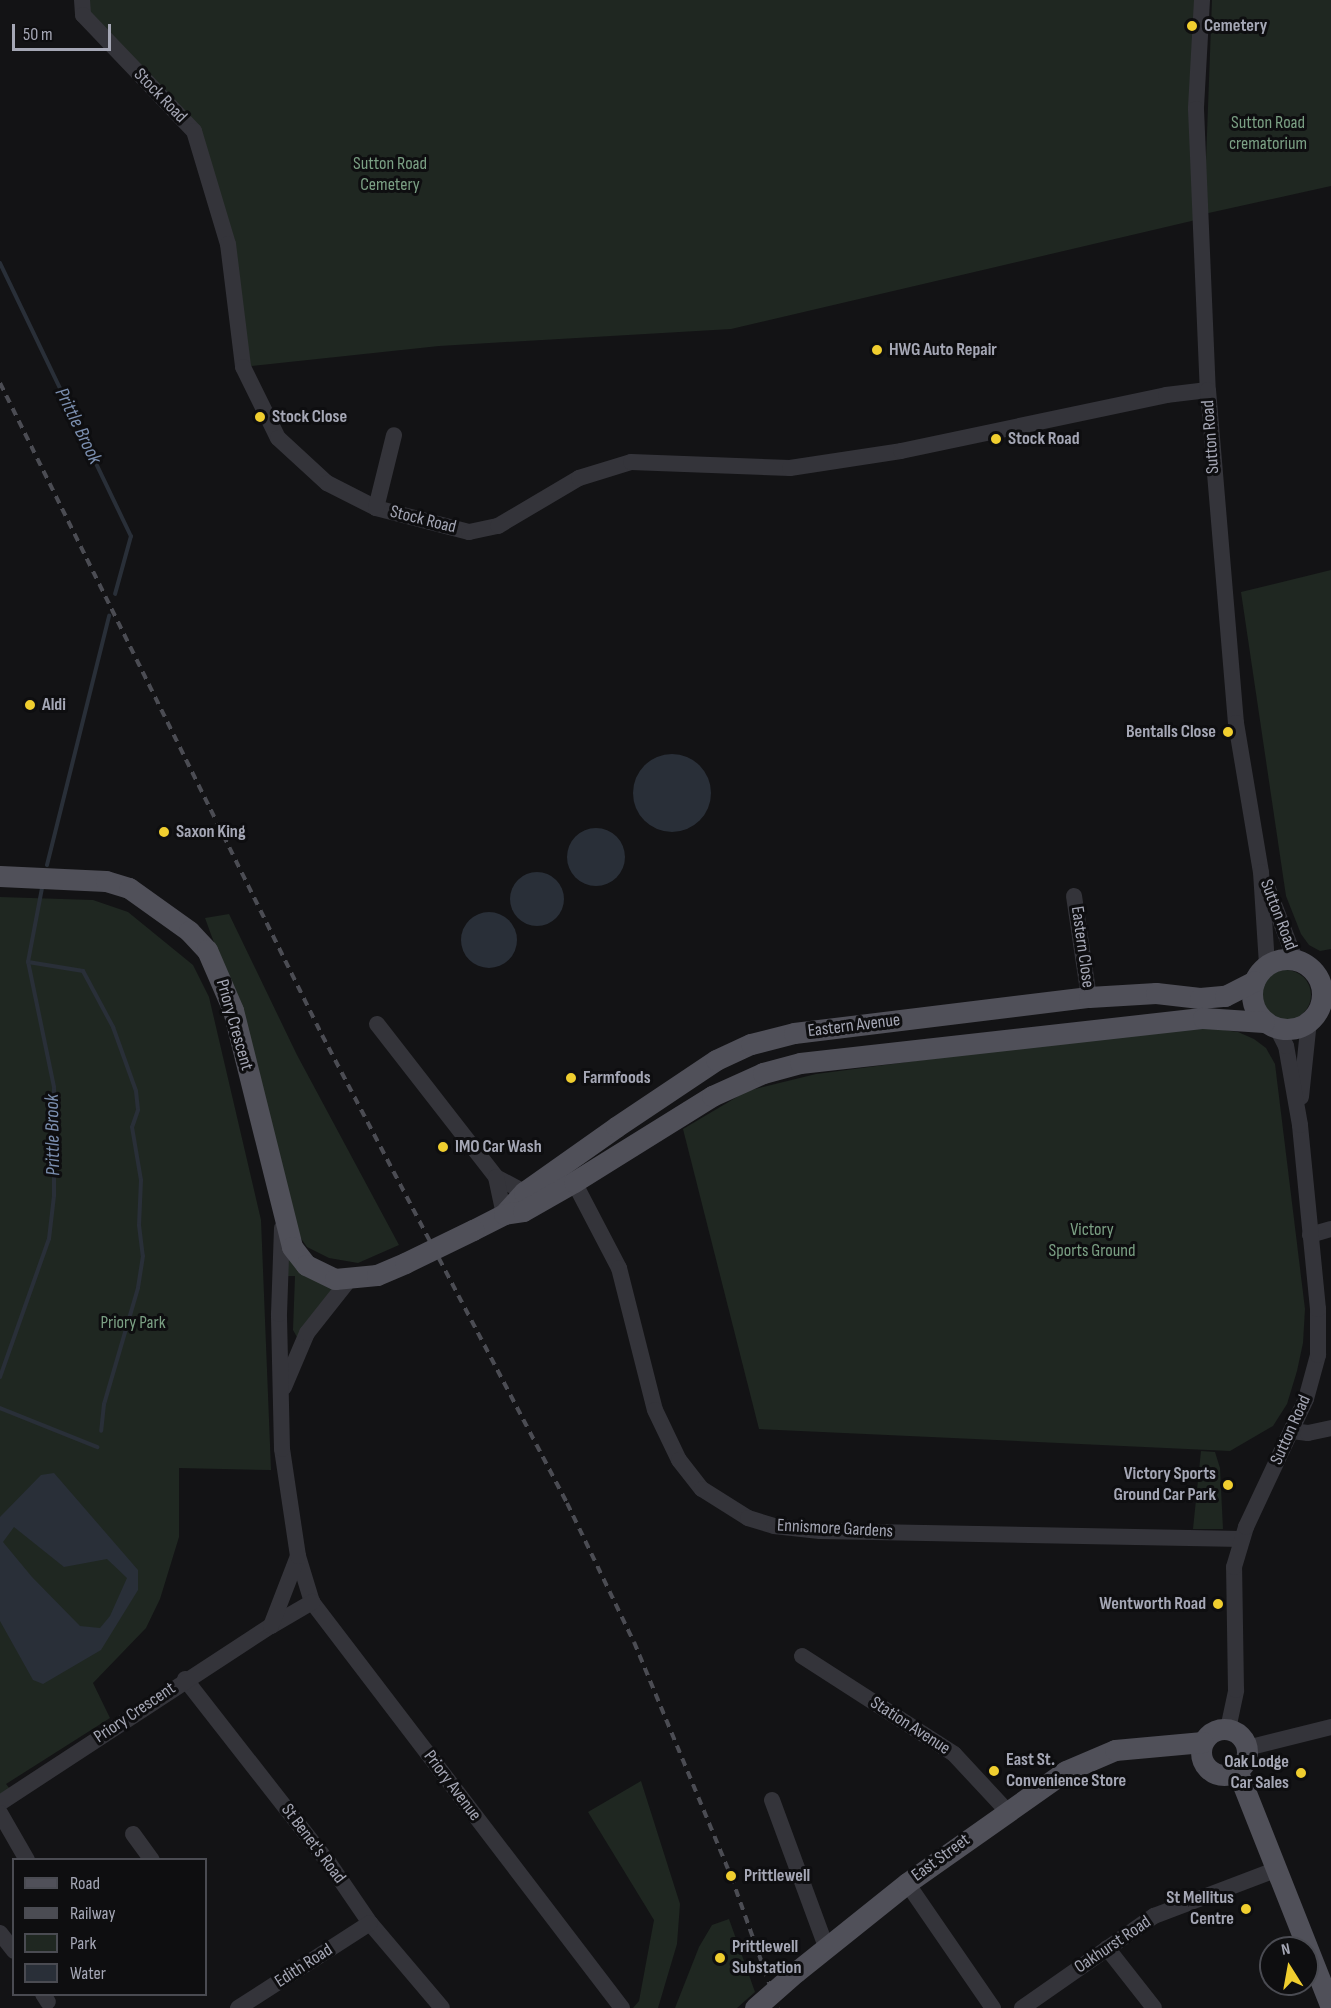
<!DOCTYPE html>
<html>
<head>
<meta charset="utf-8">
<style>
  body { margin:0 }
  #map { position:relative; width:1331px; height:2008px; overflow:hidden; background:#131315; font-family:"Sofia Sans Condensed",sans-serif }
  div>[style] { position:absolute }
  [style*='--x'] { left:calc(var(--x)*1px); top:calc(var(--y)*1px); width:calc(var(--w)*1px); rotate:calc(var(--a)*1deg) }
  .green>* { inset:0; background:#1f2721 }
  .round { border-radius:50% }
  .water>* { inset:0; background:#292f38 }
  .stream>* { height:4px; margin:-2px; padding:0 2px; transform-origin:2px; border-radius:2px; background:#292f38 }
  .minor>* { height:16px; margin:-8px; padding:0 8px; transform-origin:8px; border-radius:8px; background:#34343a }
  .major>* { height:21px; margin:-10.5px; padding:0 10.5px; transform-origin:10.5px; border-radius:10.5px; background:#505059 }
  .major>.ring { margin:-10.5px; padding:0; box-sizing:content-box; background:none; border:21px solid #505059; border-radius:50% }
  .rail>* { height:4px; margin-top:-2px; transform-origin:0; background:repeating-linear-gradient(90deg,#4b4c53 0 8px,transparent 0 14px) }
  .major-bridge>* { height:21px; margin:-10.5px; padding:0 10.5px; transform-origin:10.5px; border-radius:10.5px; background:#505059 }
  .dots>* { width:16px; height:16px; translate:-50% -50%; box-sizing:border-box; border:3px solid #0e0e10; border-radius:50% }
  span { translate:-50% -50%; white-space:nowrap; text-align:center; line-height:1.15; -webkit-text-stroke:6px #0e0e10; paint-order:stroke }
  .poi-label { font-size:18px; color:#a5a7b5; font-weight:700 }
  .left { translate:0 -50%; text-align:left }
  .right { translate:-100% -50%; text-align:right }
  .street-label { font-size:18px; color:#a5a7b5 }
  .park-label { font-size:18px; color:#7ba084 }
  .water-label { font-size:20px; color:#7b8fb0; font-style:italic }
  .legend { position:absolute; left:12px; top:1858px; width:195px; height:138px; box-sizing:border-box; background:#0e0e10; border:2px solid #4a4b52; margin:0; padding:8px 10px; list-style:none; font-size:18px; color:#a5a7b5 }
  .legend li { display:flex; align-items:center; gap:12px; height:30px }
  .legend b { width:30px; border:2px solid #4a4b52 }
  .north { position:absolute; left:1259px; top:1936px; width:60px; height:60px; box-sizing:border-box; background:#0e0e10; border:2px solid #4a4b52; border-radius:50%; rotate:349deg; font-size:16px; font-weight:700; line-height:24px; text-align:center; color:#a5a7b5 }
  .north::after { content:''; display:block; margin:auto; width:21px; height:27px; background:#f0ce2f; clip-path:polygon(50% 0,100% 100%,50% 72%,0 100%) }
  .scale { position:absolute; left:12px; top:24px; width:99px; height:27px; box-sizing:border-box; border:3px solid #a5a7b5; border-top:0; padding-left:8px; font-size:18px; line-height:21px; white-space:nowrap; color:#a5a7b5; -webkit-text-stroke:4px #0e0e10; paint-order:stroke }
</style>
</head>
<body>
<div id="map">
  <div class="green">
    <i style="clip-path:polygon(82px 0,1202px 0,1200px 219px,731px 329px,439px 346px,243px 367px,228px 244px,194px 131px,83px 15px)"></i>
    <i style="clip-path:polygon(1212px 0,1331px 0,1331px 186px,1204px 214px)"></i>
    <i style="clip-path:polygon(1331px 570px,1331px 949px,1320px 951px,1309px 945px,1301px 934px,1286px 896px,1241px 592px)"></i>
    <i style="clip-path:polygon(0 897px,93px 900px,128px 912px,193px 965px,209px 997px,261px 1220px,271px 1470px,179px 1468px,179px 1537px,160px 1599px,146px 1628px,93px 1683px,110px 1718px,6px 1784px,10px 1789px,0 1795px)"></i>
    <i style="clip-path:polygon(229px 914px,297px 1055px,399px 1245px,358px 1263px,329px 1258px,307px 1247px,300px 1237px,238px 1008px,205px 918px)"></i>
    <i class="round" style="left:1261px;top:970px;width:50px;height:50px"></i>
    <i style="clip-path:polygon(1188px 1025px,1238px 1032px,1254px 1039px,1266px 1048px,1275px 1064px,1305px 1309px,1303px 1343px,1297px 1371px,1287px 1404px,1273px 1426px,1230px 1451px,759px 1429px,683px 1129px,747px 1091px,816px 1074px)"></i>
    <i style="clip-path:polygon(283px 1246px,335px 1287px,298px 1339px,293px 1330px,295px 1276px,285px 1276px)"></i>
    <i style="clip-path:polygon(1201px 1451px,1215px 1452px,1220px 1468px,1223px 1529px,1193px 1529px)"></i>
    <i style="clip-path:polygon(641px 1781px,680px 1904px,677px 1944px,658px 2008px,633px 2008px,639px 2001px,654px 1920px,588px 1812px)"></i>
    <i style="clip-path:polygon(729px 1919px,755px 1992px,737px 2008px,675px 2008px,699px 1947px,712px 1925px)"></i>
  </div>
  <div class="water">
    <i class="round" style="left:633px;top:754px;width:78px;height:78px"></i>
    <i class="round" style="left:567px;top:828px;width:58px;height:58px"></i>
    <i class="round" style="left:510px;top:872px;width:54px;height:54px"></i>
    <i class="round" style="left:461px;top:912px;width:56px;height:56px"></i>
    <i style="clip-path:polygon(evenodd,54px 1473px,138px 1570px,138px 1590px,101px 1650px,43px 1684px,33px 1680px,0 1621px,0 1517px,41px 1475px,54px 1473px,14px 1527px,64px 1567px,107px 1559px,127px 1578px,110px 1616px,100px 1628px,80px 1626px,32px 1577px,3px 1542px,14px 1527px)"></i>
  </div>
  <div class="stream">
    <i style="--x:0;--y:263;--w:303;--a:64.4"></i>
    <i style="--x:131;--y:536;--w:60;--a:105.4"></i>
    <i style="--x:47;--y:865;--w:257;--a:-76"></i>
    <i style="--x:28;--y:962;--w:56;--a:9.3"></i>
    <i style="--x:83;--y:971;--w:64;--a:61.8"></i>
    <i style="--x:113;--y:1027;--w:68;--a:70.2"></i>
    <i style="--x:136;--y:1091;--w:19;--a:84"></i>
    <i style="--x:138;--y:1110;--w:18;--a:109"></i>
    <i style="--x:132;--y:1127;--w:54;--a:80.4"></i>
    <i style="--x:141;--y:1180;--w:45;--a:92.5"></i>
    <i style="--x:139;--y:1225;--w:31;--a:83"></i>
    <i style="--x:143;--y:1256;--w:32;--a:99"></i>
    <i style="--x:138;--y:1288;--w:121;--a:106.3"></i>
    <i style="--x:104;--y:1404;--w:27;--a:96"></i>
    <i style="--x:0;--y:1377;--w:146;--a:-70.5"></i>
    <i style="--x:49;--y:1239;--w:43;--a:-83.4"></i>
    <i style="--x:54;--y:1196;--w:109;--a:-90"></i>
    <i style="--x:54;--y:1087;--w:128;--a:-101.7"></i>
    <i style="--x:28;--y:962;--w:75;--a:-79.3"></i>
    <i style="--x:0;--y:1408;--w:105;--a:21.9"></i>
  </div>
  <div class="minor">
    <i style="--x:82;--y:0;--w:15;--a:86"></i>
    <i style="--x:83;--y:15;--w:161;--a:46.3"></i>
    <i style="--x:194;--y:131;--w:118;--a:73.3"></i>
    <i style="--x:228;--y:244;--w:124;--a:83"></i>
    <i style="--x:243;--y:367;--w:79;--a:63.8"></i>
    <i style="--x:278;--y:438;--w:67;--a:42.6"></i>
    <i style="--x:327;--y:483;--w:55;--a:27"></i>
    <i style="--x:376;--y:508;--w:96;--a:14.5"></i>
    <i style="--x:469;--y:532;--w:30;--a:-12"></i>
    <i style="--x:498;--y:526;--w:94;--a:-30.7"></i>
    <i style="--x:579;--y:478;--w:54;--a:-17.1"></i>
    <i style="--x:631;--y:462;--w:159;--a:2.2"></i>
    <i style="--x:790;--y:468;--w:112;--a:-8.7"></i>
    <i style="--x:901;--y:451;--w:271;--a:-11.9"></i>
    <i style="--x:1166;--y:395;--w:42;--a:-6.8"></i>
    <i style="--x:1202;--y:0;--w:109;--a:93.2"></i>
    <i style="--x:1196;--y:109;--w:281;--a:87.6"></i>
    <i style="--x:1208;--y:390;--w:334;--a:85.2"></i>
    <i style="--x:1236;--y:723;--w:151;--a:80.5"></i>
    <i style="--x:1261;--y:872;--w:92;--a:86.3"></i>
    <i style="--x:376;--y:508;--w:75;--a:-76.1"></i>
    <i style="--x:1267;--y:886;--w:78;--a:69"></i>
    <i style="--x:1074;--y:896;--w:102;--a:81.6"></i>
    <i style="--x:377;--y:1024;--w:194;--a:52.1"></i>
    <i style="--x:496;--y:1177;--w:32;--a:28"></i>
    <i style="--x:1301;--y:1097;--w:76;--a:-84"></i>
    <i style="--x:496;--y:1177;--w:38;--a:78"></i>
    <i style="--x:574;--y:1182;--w:97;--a:62.4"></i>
    <i style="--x:619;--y:1268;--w:146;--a:75.8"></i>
    <i style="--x:655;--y:1410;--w:55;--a:64.4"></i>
    <i style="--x:679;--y:1460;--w:37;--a:52"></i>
    <i style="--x:702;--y:1489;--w:54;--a:32.2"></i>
    <i style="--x:748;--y:1518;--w:27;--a:17"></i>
    <i style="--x:774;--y:1526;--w:46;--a:6.2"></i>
    <i style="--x:820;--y:1531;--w:422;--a:1.1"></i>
    <i style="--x:1310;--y:1235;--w:22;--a:-16"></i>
    <i style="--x:284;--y:1387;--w:59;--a:-66.9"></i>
    <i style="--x:307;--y:1333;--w:66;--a:-51.7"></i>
    <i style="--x:1292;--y:1431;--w:16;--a:7"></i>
    <i style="--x:1308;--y:1433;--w:24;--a:-12"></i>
    <i style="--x:298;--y:1556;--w:48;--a:73.1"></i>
    <i style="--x:312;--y:1602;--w:511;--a:52.64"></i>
    <i style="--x:271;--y:1626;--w:48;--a:-30.3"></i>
    <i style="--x:802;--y:1656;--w:181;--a:32.8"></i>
    <i style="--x:954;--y:1754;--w:76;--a:47.1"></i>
    <i style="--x:185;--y:1679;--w:234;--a:52"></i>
    <i style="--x:329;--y:1863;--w:73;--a:55.7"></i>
    <i style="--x:370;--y:1923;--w:111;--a:49.7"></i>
    <i style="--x:1228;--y:1729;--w:40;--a:-78"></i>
    <i style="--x:1236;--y:1690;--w:123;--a:-90.9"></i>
    <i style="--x:1234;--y:1567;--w:42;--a:-73.3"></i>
    <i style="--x:1246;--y:1527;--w:141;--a:-64.9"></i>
    <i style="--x:1306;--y:1399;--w:46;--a:-74.7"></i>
    <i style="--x:1318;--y:1355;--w:46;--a:-90"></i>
    <i style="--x:1318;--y:1309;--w:185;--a:-95.6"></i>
    <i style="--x:1300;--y:1125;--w:80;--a:-100"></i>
    <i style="--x:1286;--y:1046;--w:20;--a:-117"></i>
    <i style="--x:1247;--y:1748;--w:87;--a:-14"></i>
    <i style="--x:772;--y:1800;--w:157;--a:69.8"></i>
    <i style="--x:0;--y:1803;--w:324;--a:-33.2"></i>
    <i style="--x:271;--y:1626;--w:75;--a:-68.9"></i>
    <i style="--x:298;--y:1556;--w:108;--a:-98.5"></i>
    <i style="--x:282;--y:1449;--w:135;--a:-91.3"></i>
    <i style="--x:279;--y:1314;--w:86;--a:-88"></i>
    <i style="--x:0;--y:1813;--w:54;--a:60.1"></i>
    <i style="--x:133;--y:1834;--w:32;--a:54"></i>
    <i style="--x:907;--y:1883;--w:152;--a:55.5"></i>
    <i style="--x:0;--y:1933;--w:23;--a:52"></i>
    <i style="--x:1107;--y:1948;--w:76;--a:51.9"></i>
    <i style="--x:43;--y:1994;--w:9;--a:58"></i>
    <i style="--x:238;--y:2008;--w:157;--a:-32.8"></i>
    <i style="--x:1022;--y:2008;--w:161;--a:-34.9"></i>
    <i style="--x:1154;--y:1916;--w:133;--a:-20.8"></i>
  </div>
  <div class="major">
    <i style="--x:0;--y:876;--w:106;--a:2.7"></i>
    <i style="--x:106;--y:881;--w:24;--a:17"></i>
    <i style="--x:129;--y:888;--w:74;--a:35.6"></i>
    <i style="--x:189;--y:931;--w:26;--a:47"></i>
    <i style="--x:207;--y:950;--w:65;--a:66.6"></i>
    <i style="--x:233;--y:1010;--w:244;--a:76"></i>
    <i style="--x:292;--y:1247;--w:23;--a:52"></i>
    <i style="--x:306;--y:1265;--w:32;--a:26"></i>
    <i style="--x:335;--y:1279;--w:42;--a:-5.4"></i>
    <i style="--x:377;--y:1275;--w:30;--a:-23"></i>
    <i class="ring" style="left:1252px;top:959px;width:49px;height:49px"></i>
    <i style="--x:504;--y:1214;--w:30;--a:-48"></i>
    <i style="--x:524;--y:1192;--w:113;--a:-35.2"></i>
    <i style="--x:616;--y:1127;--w:120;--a:-33.8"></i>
    <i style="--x:716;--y:1060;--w:38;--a:-25"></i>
    <i style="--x:751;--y:1044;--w:44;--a:-14.3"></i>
    <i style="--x:794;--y:1033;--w:297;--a:-7"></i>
    <i style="--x:1089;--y:997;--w:67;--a:-3.4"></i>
    <i style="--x:1156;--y:993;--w:44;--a:6.5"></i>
    <i style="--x:1200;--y:998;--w:25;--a:-5"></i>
    <i style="--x:1225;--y:996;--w:33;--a:-27"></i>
    <i style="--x:473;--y:1230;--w:35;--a:-27"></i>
    <i style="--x:504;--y:1214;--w:19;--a:-9"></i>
    <i style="--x:523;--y:1211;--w:59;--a:-29.6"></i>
    <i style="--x:574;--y:1182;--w:163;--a:-31.9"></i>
    <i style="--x:712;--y:1096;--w:56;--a:-24.3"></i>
    <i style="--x:763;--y:1073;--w:38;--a:-15"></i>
    <i style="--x:800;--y:1063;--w:406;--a:-6.4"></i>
    <i style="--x:1203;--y:1018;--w:61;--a:3.8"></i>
    <i class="ring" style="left:1201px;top:1729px;width:25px;height:25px"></i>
    <i style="--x:1237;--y:1770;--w:255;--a:68.4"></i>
    <i style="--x:796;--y:1972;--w:142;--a:-38.7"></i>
    <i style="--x:907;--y:1883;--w:194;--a:-35.2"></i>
    <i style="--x:1066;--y:1771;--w:53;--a:-23.2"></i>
    <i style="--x:1115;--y:1750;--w:88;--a:-5.2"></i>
  </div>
  <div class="rail">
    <i style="--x:0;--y:383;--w:727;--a:63.72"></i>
    <i style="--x:322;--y:1035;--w:528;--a:62.37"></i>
    <i style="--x:567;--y:1503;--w:154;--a:64.3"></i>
    <i style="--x:634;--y:1642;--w:253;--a:67.5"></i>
    <i style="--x:731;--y:1876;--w:140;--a:70.4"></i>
  </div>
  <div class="major-bridge">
    <i style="--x:405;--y:1263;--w:76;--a:-25.9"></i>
    <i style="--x:755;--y:2008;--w:55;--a:-41.3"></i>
  </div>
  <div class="dots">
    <i style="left:1192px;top:26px;background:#f0ce2f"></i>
    <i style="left:877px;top:350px;background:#f0ce2f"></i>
    <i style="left:260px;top:417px;background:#f0ce2f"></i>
    <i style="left:996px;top:439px;background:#f0ce2f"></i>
    <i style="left:30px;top:705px;background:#f0ce2f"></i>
    <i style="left:1228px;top:732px;background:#f0ce2f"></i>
    <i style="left:164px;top:832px;background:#f0ce2f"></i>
    <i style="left:571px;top:1078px;background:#f0ce2f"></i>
    <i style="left:443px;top:1147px;background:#f0ce2f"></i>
    <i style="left:1228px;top:1485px;background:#f0ce2f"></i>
    <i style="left:1218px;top:1604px;background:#f0ce2f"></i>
    <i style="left:994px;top:1771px;background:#f0ce2f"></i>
    <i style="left:1301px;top:1773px;background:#f0ce2f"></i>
    <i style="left:731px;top:1876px;background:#f0ce2f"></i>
    <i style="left:1246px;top:1909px;background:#f0ce2f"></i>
    <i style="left:720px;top:1958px;background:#f0ce2f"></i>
  </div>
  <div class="poi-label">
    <span class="left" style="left:1204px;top:26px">Cemetery</span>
    <span class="left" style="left:889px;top:350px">HWG Auto Repair</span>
    <span class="left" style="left:272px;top:417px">Stock Close</span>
    <span class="left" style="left:1008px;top:439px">Stock Road</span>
    <span class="left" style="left:42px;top:705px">Aldi</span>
    <span class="right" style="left:1216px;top:732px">Bentalls Close</span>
    <span class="left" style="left:176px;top:832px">Saxon King</span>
    <span class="left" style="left:583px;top:1078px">Farmfoods</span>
    <span class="left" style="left:455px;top:1147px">IMO Car Wash</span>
    <span class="right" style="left:1216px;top:1485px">Victory Sports<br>Ground Car Park</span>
    <span class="right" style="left:1206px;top:1604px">Wentworth Road</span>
    <span class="left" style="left:1006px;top:1771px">East St.<br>Convenience Store</span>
    <span class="right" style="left:1289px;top:1773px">Oak Lodge<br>Car Sales</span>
    <span class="left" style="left:744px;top:1876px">Prittlewell</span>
    <span class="right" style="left:1234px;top:1909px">St Mellitus<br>Centre</span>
    <span class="left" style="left:732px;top:1958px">Prittlewell<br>Substation</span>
  </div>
  <div class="street-label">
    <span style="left:160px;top:96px;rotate:46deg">Stock Road</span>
    <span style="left:1211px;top:437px;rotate:-94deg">Sutton Road</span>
    <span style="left:423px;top:520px;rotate:14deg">Stock Road</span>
    <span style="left:1278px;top:915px;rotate:69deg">Sutton Road</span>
    <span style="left:1082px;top:947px;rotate:82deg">Eastern Close</span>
    <span style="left:234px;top:1025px;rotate:74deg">Priory Crescent</span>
    <span style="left:854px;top:1026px;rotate:-7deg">Eastern Avenue</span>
    <span style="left:1291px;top:1430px;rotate:-66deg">Sutton Road</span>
    <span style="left:835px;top:1529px;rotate:3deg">Ennismore Gardens</span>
    <span style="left:135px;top:1713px;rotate:-34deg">Priory Crescent</span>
    <span style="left:910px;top:1726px;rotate:33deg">Station Avenue</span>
    <span style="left:452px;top:1786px;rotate:53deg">Priory Avenue</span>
    <span style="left:313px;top:1844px;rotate:53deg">St Benet's Road</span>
    <span style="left:941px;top:1858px;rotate:-36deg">East Street</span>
    <span style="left:1113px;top:1945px;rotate:-34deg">Oakhurst Road</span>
    <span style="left:304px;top:1966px;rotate:-33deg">Edith Road</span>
  </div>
  <div class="park-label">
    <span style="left:1268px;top:134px">Sutton Road<br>crematorium</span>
    <span style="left:390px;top:175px">Sutton Road<br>Cemetery</span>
    <span style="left:1092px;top:1241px">Victory<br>Sports Ground</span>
    <span style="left:133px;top:1323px">Priory Park</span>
  </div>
  <div class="water-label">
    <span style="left:78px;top:426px;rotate:64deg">Prittle Brook</span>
    <span style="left:53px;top:1135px;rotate:-91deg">Prittle Brook</span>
  </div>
  <ul class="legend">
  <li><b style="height:8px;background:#505059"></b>Road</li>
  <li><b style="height:8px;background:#4b4c53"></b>Railway</li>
  <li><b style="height:16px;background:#1f2721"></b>Park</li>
  <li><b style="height:16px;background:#292f38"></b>Water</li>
  </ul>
  <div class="north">N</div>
  <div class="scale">50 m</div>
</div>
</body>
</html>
